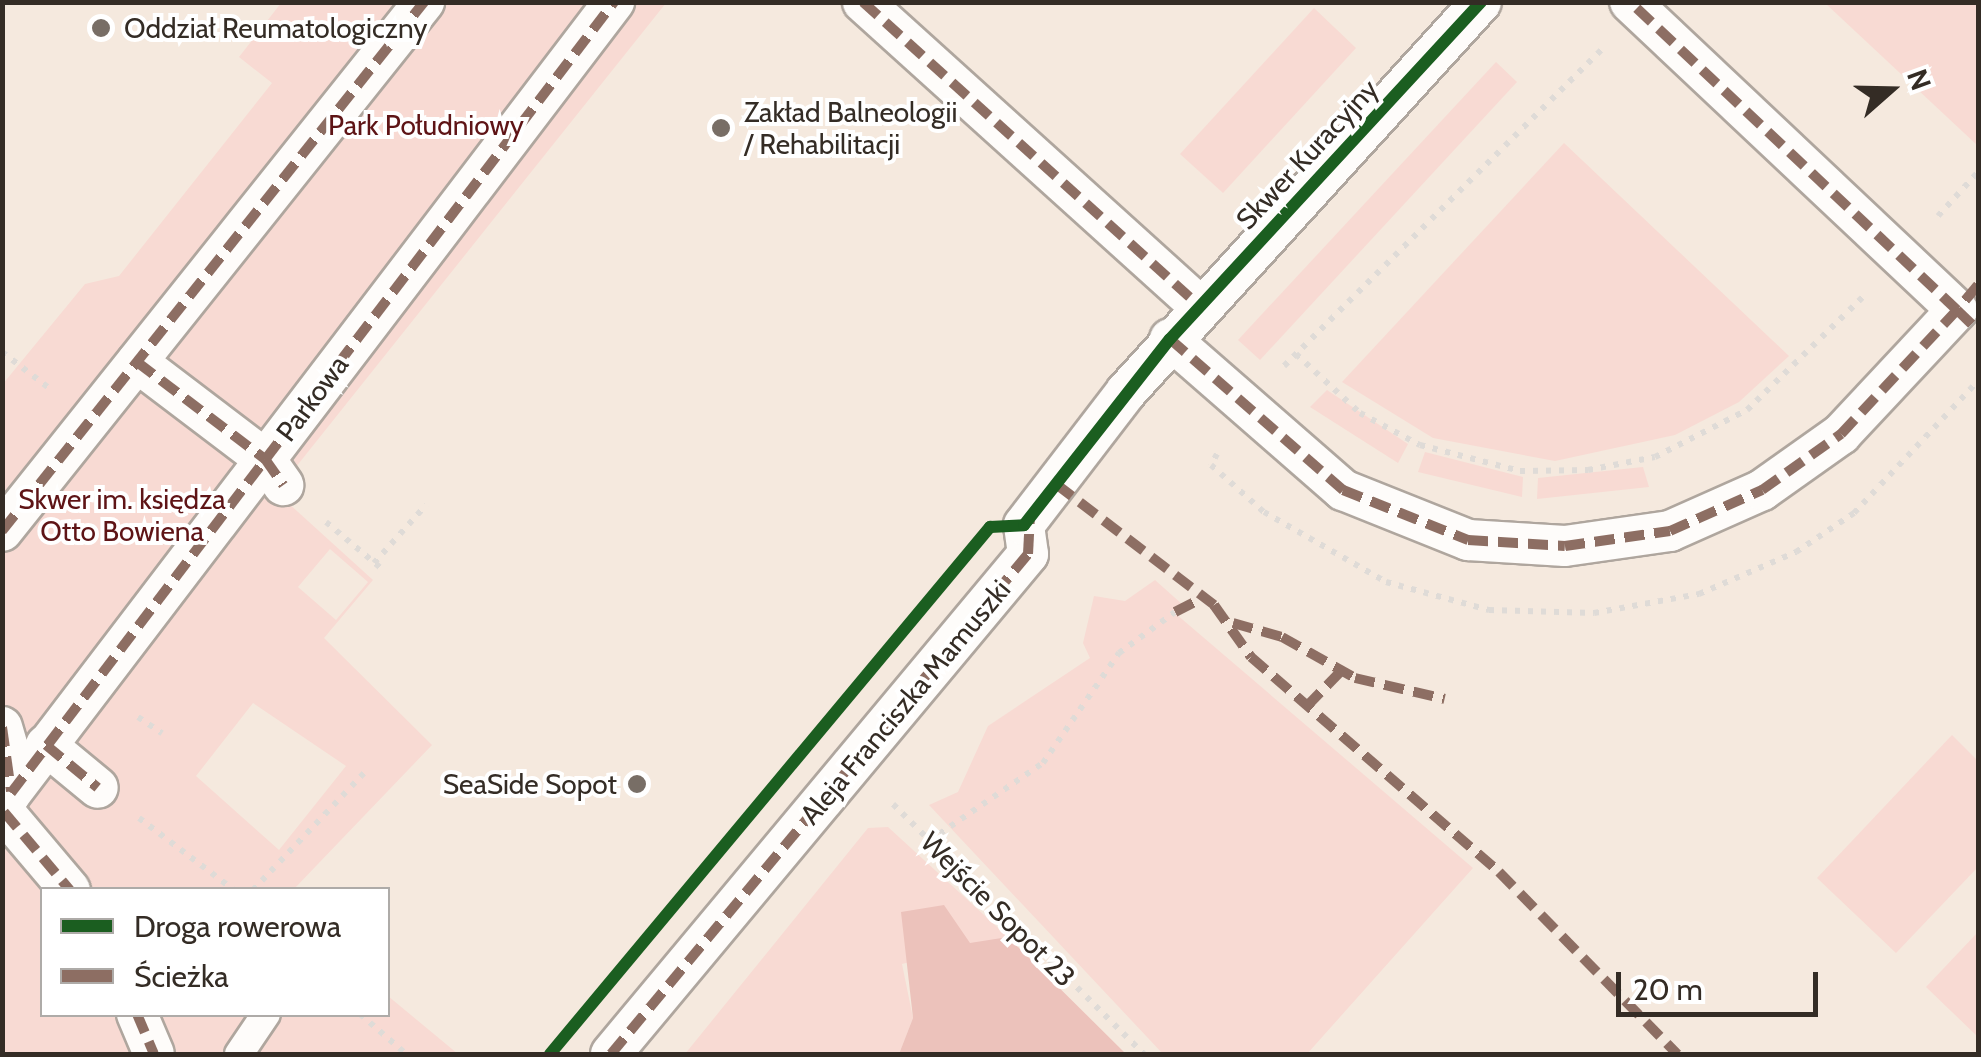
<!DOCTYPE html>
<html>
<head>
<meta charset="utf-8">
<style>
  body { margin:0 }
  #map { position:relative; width:1981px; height:1057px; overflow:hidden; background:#f5e9de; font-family:Cabin,sans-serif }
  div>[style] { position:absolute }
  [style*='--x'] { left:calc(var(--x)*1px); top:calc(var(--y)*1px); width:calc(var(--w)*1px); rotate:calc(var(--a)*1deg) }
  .green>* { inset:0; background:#f8dad3 }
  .forest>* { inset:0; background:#ecc2bb }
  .path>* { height:6px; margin-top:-3px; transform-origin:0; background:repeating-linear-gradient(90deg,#dfdbd7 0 5px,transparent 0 13px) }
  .roads { filter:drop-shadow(2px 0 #afa69e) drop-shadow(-2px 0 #afa69e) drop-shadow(0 2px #afa69e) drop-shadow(0 -2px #afa69e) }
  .service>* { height:28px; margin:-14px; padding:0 14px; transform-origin:14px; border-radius:14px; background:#fefcfa }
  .pedestrian>* { height:40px; margin:-20px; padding:0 20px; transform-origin:20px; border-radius:20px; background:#fefcfa }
  .quiet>* { height:10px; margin-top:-5px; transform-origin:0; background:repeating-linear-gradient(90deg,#8d6e63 0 20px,transparent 0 30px) }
  .cycleway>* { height:12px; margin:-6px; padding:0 6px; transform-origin:6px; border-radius:6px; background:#1b5e20 }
  .dots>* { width:28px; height:28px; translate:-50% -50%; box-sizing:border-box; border:5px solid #fff; border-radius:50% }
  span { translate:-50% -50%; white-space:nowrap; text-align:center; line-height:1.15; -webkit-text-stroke:8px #fff; paint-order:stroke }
  .poi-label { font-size:28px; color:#342c25 }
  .left { translate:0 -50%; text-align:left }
  .right { translate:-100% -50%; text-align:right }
  .park-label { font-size:28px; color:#5e1416 }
  .street-label { font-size:28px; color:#342c25 }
  .frame { position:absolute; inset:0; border:5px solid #342c25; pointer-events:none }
  .legend { position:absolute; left:40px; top:887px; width:350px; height:130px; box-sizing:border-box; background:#fff; border:2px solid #aeaba8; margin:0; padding:12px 18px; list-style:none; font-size:30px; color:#342c25 }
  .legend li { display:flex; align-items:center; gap:20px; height:50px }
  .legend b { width:50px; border:2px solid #aeaba8 }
  .north { position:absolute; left:1841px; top:40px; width:100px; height:100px; -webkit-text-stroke:8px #fff; paint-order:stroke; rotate:70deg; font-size:28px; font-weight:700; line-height:40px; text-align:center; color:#342c25 }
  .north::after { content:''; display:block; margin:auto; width:35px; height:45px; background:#342c25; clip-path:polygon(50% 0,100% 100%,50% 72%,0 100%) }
  .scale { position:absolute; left:1616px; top:972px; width:202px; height:45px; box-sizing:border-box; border:5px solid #342c25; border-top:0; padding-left:12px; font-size:30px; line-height:35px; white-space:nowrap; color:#342c25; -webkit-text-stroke:8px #fff; paint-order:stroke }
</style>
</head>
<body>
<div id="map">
  <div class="green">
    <i style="clip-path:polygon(evenodd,281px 3px,666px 3px,276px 492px,373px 580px,324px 638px,432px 745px,294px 889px,42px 890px,42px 1014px,388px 1014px,388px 996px,458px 1054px,3px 1054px,2px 385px,85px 284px,119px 276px,272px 83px,239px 57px,281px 3px,330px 549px,368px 582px,336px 620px,298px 587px,330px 549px,281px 3px,253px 703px,346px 766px,279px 850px,196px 776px,253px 703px)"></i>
    <i style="clip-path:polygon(1825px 3px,1978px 3px,1978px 146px)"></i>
    <i style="clip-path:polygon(1314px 8px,1356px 48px,1223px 193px,1180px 154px)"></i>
    <i style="clip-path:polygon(1496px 62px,1517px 82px,1260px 360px,1238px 340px)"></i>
    <i style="clip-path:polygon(1564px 143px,1789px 356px,1739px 402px,1675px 435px,1555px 461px,1433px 438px,1342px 382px)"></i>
    <i style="clip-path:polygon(1327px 390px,1408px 444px,1398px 463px,1310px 407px)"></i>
    <i style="clip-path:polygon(1425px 452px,1523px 477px,1522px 497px,1418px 472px)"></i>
    <i style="clip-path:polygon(1643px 467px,1649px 487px,1537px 499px,1538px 478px)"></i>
    <i style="clip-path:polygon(1155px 580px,1183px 605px,1176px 614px,1473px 868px,1307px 1054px,1163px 1054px,929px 805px,958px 792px,988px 726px,1090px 658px,1083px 643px,1094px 596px,1125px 601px)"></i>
    <i style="clip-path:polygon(1952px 735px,1978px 761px,1978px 867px,1896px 953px,1817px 878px)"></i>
    <i style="clip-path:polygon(888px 827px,1008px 937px,902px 964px,913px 1018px,899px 1054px,685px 1054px,868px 828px)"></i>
    <i style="clip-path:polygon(1978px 932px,1978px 1037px,1926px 987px)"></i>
  </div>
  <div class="forest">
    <i style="clip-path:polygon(944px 905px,970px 943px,1008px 937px,1126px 1054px,899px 1054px,913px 1018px,901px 912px)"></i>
  </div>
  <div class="path">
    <i style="--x:1938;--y:216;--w:59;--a:-47.7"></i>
    <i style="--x:2;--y:352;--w:59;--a:37.5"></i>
    <i style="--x:1296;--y:354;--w:87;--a:42.7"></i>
    <i style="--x:1360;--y:413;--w:68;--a:28.1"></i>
    <i style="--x:1420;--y:445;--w:103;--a:14.6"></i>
    <i style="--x:1520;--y:471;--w:68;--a:-0.8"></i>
    <i style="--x:1588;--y:470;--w:68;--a:-11"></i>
    <i style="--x:1655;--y:457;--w:103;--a:-27.1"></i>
    <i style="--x:1747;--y:410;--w:165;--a:-44.3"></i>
    <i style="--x:1284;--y:366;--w:448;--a:-44.9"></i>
    <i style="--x:1217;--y:454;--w:13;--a:119"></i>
    <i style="--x:1211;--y:465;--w:71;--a:41.6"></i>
    <i style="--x:1264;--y:512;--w:141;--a:29.8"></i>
    <i style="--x:1386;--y:582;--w:107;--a:15.2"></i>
    <i style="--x:1489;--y:610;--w:105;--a:1.6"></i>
    <i style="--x:1594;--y:613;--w:107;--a:-10.3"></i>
    <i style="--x:1699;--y:594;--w:106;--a:-23.4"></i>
    <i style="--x:1796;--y:552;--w:70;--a:-33.9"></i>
    <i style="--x:1854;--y:513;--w:181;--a:-46.8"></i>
    <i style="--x:326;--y:522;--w:73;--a:40"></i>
    <i style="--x:374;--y:563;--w:78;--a:-48.1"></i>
    <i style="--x:138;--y:717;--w:29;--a:34"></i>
    <i style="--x:893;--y:804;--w:354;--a:44.9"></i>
    <i style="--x:139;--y:818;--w:119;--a:37.2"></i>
    <i style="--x:929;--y:841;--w:138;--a:-34.4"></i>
    <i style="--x:1043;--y:763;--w:134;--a:-55.4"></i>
    <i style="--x:1119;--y:653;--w:69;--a:-36.2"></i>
    <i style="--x:253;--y:890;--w:163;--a:-46.5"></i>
    <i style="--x:360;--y:1014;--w:61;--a:41"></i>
  </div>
  <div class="roads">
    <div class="service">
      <i style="--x:239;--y:1054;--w:48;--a:-56"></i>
    </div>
    <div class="pedestrian">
      <i style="--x:863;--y:2;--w:454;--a:42.1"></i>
      <i style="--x:1170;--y:339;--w:230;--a:41.1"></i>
      <i style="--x:1343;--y:490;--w:135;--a:21.8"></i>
      <i style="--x:1468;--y:540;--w:97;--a:3.5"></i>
      <i style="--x:1565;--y:546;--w:106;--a:-8.1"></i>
      <i style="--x:1670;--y:531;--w:101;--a:-24"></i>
      <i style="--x:1762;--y:490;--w:97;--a:-35.3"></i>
      <i style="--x:1841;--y:434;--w:170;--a:-46.9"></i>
      <i style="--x:1957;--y:310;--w:449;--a:-136.7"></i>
      <i style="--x:137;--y:362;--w:161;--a:37.2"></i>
      <i style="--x:265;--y:459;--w:32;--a:55"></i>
      <i style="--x:2;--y:531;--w:677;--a:-51.42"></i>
      <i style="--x:2;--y:727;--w:43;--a:73.7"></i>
      <i style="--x:14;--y:768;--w:29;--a:100"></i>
      <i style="--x:46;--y:745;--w:67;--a:39.6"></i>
      <i style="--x:11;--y:793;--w:995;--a:-52.68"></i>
      <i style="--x:4;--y:812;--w:102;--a:49.8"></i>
      <i style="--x:137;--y:1014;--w:43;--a:67"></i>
      <i style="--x:611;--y:1054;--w:651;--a:-50.17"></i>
      <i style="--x:1028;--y:554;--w:29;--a:-98"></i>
      <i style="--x:1024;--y:525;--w:168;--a:-52.5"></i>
      <i style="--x:1126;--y:392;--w:527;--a:-47.69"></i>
    </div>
  </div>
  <div class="quiet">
    <i style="--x:863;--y:2;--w:454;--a:42.1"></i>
    <i style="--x:1978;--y:285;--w:33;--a:130"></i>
    <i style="--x:1957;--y:310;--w:29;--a:44"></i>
    <i style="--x:1170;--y:339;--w:230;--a:41.1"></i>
    <i style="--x:1343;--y:490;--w:135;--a:21.8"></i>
    <i style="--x:1468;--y:540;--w:97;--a:3.5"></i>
    <i style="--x:1565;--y:546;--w:106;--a:-8.1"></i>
    <i style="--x:1670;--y:531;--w:101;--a:-24"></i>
    <i style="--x:1762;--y:490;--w:97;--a:-35.3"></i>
    <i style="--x:1841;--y:434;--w:170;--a:-46.9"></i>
    <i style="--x:1957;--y:310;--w:449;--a:-136.7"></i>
    <i style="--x:137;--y:362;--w:161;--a:37.2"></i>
    <i style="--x:265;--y:459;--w:32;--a:55"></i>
    <i style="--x:1056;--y:484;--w:199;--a:37.4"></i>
    <i style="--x:1214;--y:605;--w:64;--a:54.6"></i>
    <i style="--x:1251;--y:657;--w:328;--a:40.9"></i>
    <i style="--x:1499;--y:872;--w:255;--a:45.6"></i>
    <i style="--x:2;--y:531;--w:677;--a:-51.42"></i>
    <i style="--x:1175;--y:612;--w:28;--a:-27"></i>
    <i style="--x:1233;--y:623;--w:51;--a:15.9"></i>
    <i style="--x:1282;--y:637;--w:84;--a:29.3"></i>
    <i style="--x:1355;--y:678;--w:92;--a:13.1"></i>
    <i style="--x:1306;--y:707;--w:50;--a:-45.8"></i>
    <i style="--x:2;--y:727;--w:65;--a:82"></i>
    <i style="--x:46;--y:745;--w:67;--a:39.6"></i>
    <i style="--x:11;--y:793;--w:995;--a:-52.68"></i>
    <i style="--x:4;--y:812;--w:102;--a:49.8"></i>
    <i style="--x:137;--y:1014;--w:43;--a:67"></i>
    <i style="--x:611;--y:1054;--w:651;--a:-50.17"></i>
    <i style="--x:1028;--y:554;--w:37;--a:-87"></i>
  </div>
  <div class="cycleway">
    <i style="--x:550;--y:1054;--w:687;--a:-50.14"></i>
    <i style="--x:990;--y:527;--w:34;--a:-3"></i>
    <i style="--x:1024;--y:525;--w:236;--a:-51.9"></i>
    <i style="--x:1170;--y:339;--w:459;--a:-47.3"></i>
  </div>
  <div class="dots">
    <i style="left:101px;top:28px;background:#786e66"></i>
    <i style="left:721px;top:128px;background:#786e66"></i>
    <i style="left:637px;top:784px;background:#786e66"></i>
  </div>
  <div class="poi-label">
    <span class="left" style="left:124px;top:28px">Oddział Reumatologiczny</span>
    <span class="left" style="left:744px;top:128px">Zakład Balneologii<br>/ Rehabilitacji</span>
    <span class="right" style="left:617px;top:784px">SeaSide Sopot</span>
  </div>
  <div class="park-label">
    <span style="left:426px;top:125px">Park Południowy</span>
    <span style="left:122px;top:515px">Skwer im. księdza<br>Otto Bowiena</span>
  </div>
  <div class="street-label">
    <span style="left:1307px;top:154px;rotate:-47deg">Skwer Kuracyjny</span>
    <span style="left:312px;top:398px;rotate:-53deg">Parkowa</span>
    <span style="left:905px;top:702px;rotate:-50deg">Aleja Franciszka Mamuszki</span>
    <span style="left:998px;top:909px;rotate:45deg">Wejście Sopot 23</span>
  </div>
  <div class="frame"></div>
  <ul class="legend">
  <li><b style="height:12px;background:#1b5e20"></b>Droga rowerowa</li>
  <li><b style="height:12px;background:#8d6e63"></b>Ścieżka</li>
  </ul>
  <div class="north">N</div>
  <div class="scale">20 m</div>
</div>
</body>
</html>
